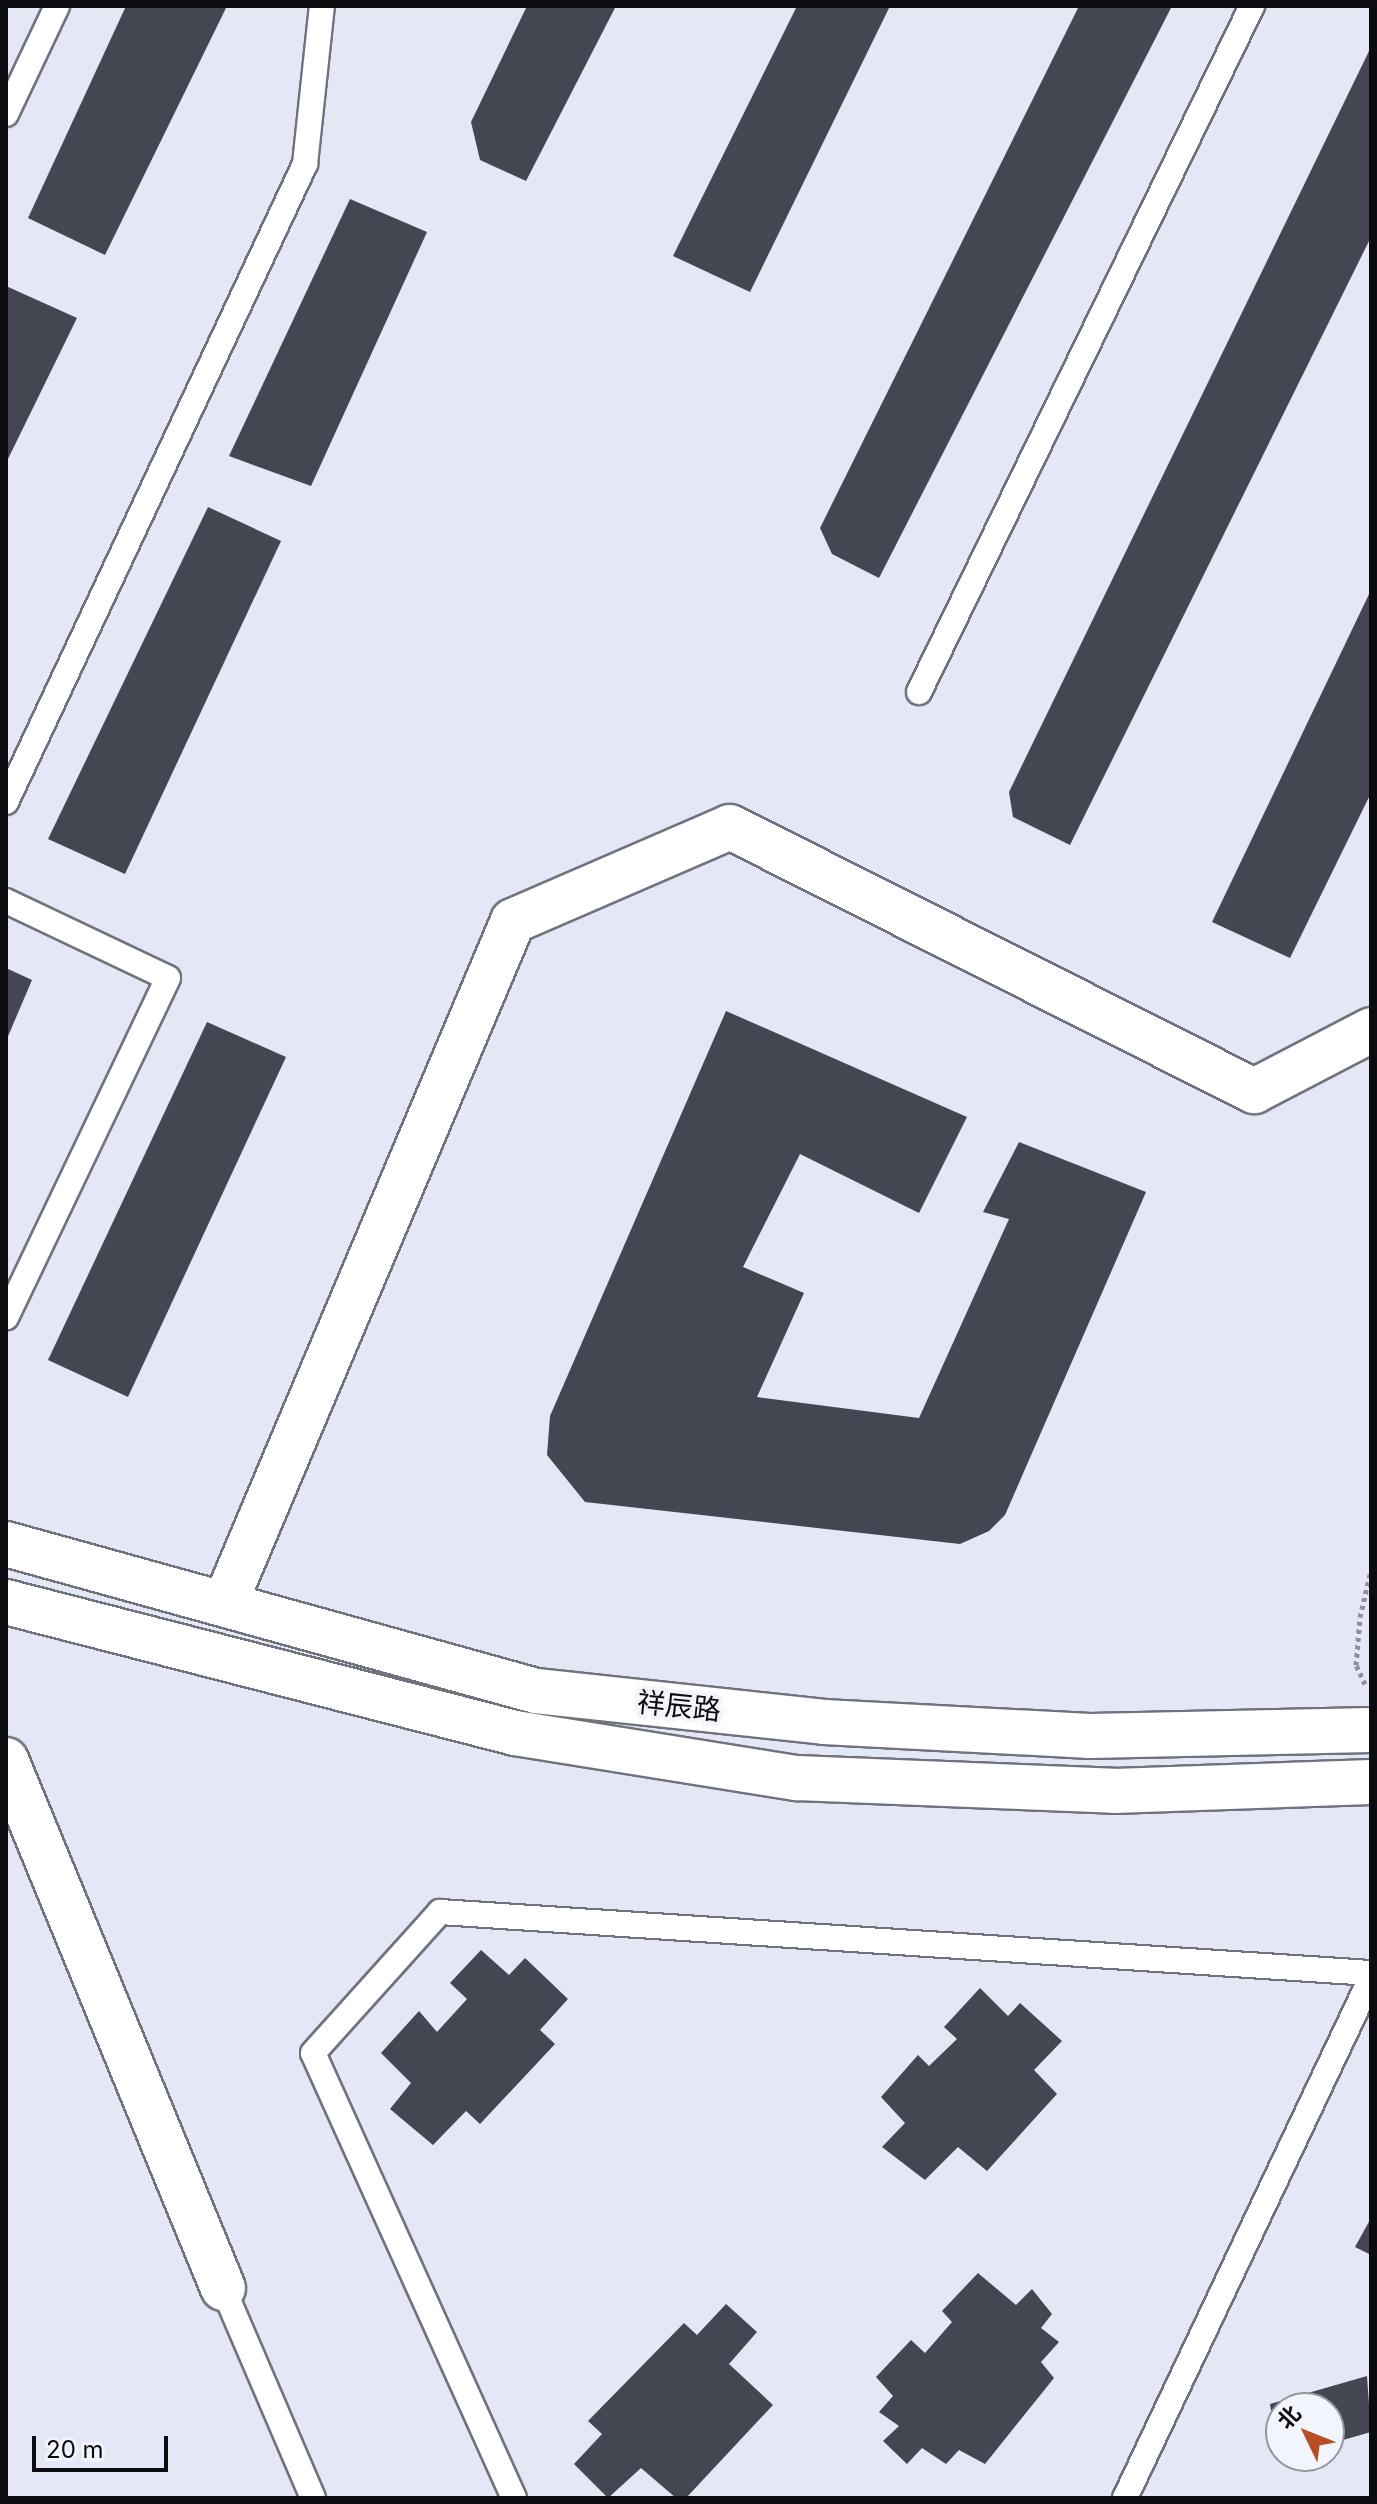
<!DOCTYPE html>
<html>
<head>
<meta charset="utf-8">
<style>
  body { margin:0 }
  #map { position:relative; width:1377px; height:2504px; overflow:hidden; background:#e4e7f5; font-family:Inter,"Noto Sans SC",sans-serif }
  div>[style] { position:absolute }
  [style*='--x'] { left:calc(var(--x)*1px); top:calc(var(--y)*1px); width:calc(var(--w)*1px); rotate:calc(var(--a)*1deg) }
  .building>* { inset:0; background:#444751 }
  .path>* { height:5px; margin-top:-2.5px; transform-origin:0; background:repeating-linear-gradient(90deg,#8e909a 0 4px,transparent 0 8px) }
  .roads { filter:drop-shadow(2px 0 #70727e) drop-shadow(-2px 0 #70727e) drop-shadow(0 2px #70727e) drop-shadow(0 -2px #70727e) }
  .lane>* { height:24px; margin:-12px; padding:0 12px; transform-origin:12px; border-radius:12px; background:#fff }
  .street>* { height:44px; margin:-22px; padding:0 22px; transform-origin:22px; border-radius:22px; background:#fff }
  .secondary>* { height:44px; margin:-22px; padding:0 22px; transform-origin:22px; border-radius:22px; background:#fff }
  span { translate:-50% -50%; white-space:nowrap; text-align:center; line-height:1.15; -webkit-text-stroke:8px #f3f5fd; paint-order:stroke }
  .street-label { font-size:28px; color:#0b0b10 }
  .frame { position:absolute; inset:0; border:8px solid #0b0b10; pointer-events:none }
  .north { position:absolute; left:1265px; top:2392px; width:80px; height:80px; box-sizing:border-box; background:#f3f5fd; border:2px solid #96979e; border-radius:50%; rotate:313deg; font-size:22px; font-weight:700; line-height:32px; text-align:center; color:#0b0b10 }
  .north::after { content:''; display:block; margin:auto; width:28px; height:36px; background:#b64f26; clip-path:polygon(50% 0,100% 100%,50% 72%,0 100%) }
  .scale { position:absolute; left:32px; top:2436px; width:136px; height:36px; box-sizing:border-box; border:4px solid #0b0b10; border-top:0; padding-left:10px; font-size:24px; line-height:28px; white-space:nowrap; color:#0b0b10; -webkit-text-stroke:6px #f3f5fd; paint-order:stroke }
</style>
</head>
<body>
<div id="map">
  <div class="building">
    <i style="clip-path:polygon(126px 6px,227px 6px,105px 255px,28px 218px)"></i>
    <i style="clip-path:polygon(527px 6px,616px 6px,526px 181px,480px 160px,471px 122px)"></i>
    <i style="clip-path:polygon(797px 6px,890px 6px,750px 292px,673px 256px)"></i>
    <i style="clip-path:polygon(1079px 6px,1172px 6px,879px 578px,832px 554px,820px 528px)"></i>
    <i style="clip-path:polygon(1371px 47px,1371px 237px,1070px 845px,1013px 817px,1009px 792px)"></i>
    <i style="clip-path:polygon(350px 199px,427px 232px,311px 486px,229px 456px)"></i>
    <i style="clip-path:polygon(6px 286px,77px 318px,6px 463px)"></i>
    <i style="clip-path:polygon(208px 507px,281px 541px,125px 874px,48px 839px)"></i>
    <i style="clip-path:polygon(1371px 590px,1371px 793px,1290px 958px,1212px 922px)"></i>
    <i style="clip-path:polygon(6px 968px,32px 980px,6px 1041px)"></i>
    <i style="clip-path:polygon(726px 1011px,967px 1117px,919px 1213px,800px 1154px,743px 1267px,804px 1293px,757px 1397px,919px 1418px,1009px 1219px,983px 1212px,1019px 1142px,1146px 1192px,1005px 1515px,989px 1531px,960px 1544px,585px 1502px,547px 1455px,550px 1416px)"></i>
    <i style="clip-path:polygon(207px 1022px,286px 1057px,128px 1397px,48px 1360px)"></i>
    <i style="clip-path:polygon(481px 1950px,509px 1975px,525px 1958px,568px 1999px,540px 2030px,555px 2044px,480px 2124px,466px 2111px,433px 2145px,390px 2109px,411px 2083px,381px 2053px,419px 2011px,437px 2032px,467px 1999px,450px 1983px)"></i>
    <i style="clip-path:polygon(980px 1988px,1008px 2016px,1020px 2003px,1062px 2041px,1034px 2070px,1057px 2094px,987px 2171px,958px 2147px,925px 2180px,882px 2147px,905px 2123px,881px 2097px,918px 2055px,929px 2066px,957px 2039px,944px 2027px)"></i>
    <i style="clip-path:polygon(1371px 2218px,1371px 2255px,1355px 2247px)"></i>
    <i style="clip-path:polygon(978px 2273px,1016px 2305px,1032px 2289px,1052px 2314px,1041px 2328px,1059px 2342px,1041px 2362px,1054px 2378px,985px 2464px,959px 2450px,946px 2464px,922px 2448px,907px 2464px,883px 2441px,899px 2426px,879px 2412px,893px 2396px,876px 2377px,911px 2340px,925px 2353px,952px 2322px,942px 2311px)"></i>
    <i style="clip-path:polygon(726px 2304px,757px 2332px,729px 2364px,773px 2405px,686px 2498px,676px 2498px,641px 2468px,608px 2498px,574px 2464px,602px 2434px,588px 2421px,684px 2323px,697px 2335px)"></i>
    <i style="clip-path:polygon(1367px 2376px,1371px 2432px,1329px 2444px,1329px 2408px,1281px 2408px,1279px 2460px,1270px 2404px)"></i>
  </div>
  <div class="path">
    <i style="--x:1365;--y:1684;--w:21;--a:-115"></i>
    <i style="--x:1356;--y:1665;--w:48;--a:-85.2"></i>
    <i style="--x:1360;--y:1617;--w:48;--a:-76.8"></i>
  </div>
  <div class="roads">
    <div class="lane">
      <i style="--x:6;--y:114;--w:119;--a:-64.7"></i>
      <i style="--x:919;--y:692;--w:763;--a:-64.11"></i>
      <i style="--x:6;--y:802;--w:705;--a:-64.89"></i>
      <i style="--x:305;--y:164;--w:159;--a:-83.9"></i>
      <i style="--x:6;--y:901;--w:179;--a:25.4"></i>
      <i style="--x:168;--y:978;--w:376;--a:115.5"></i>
      <i style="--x:223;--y:2288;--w:228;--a:66.8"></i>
      <i style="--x:514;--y:2498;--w:488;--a:-114.3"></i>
      <i style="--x:313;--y:2053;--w:190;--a:-48"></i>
      <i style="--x:440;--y:1912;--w:933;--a:3.75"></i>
      <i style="--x:1125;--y:2498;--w:575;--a:-64.68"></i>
    </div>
    <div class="street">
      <i style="--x:6;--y:1760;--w:571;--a:67.66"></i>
    </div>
    <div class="secondary">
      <i style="--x:6;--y:1544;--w:550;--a:15.5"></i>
      <i style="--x:536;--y:1691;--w:290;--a:6.1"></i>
      <i style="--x:824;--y:1722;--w:266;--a:3"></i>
      <i style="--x:1090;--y:1736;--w:281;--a:-1.2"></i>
      <i style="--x:6;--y:1602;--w:526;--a:14.43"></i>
      <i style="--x:515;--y:1733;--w:286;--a:9.1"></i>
      <i style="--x:797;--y:1778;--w:317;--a:2.3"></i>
      <i style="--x:1114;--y:1791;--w:257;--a:-2"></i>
      <i style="--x:225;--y:1603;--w:740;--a:-67.11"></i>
      <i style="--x:513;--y:921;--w:236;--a:-23.4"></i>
      <i style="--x:730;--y:827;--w:587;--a:26.74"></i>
      <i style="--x:1254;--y:1091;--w:132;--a:-27.5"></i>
    </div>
  </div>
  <div class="street-label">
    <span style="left:679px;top:1706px;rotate:6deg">祥辰路</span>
  </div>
  <div class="frame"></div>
  <div class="north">北</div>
  <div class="scale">20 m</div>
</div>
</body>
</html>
